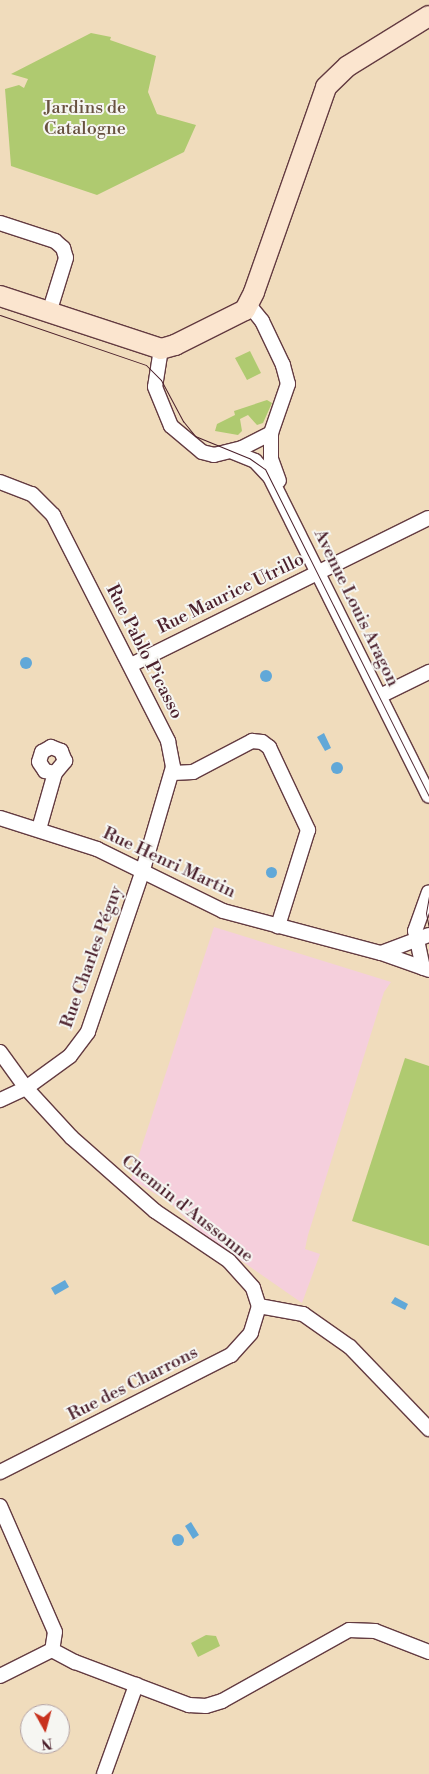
<!DOCTYPE html>
<html>
<head>
<meta charset="utf-8">
<style>
  body { margin:0 }
  #map { position:relative; width:429px; height:1774px; overflow:hidden; background:#f0dcbc; font-family:"Libre Bodoni",serif }
  div>[style] { position:absolute }
  [style*='--x'] { left:calc(var(--x)*1px); top:calc(var(--y)*1px); width:calc(var(--w)*1px); rotate:calc(var(--a)*1deg) }
  .built>* { inset:0; background:#f5cfdc }
  .green>* { inset:0; background:#afca70 }
  .water>* { inset:0; background:#61a8d8 }
  .round { border-radius:50% }
  .roads { filter:drop-shadow(1px 0 #633b41) drop-shadow(-1px 0 #633b41) drop-shadow(0 1px #633b41) drop-shadow(0 -1px #633b41) }
  .street>* { height:14px; margin:-7px; padding:0 7px; transform-origin:7px; border-radius:7px; background:#fff }
  .secondary>* { height:20px; margin:-10px; padding:0 10px; transform-origin:10px; border-radius:10px; background:#fbe5cf }
  .tram>* { height:1px; margin:-0.5px; padding:0 0.5px; transform-origin:0.5px; border-radius:0.5px; background:#4a1f2b }
  span { translate:-50% -50%; white-space:nowrap; text-align:center; line-height:1.15; -webkit-text-stroke:4px #f6f6f2; paint-order:stroke }
  .park-label { font-size:18px; color:#685240 }
  .street-label { font-size:18px; color:#4a1f2b }
  .north { position:absolute; left:20px; top:1704px; width:50px; height:50px; box-sizing:border-box; background:#f6f6f2; border:1px solid #b1a0a2; border-radius:50%; rotate:173deg; font-size:14px; font-weight:700; line-height:20px; text-align:center; color:#4a1f2b }
  .north::after { content:''; display:block; margin:auto; width:18px; height:22px; background:#c8321e; clip-path:polygon(50% 0,100% 100%,50% 72%,0 100%) }
</style>
</head>
<body>
<div id="map">
  <div class="built">
    <i style="clip-path:polygon(214px 927px,391px 982px,384px 992px,308px 1235px,305px 1249px,320px 1254px,302px 1303px,200px 1232px,169px 1202px,131px 1179px)"></i>
  </div>
  <div class="green">
    <i style="clip-path:polygon(91px 33px,111px 37px,110px 40px,156px 56px,148px 92px,157px 114px,196px 125px,184px 152px,97px 195px,11px 166px,5px 89px,19px 85px,24px 88px,28px 79px,11px 74px)"></i>
    <i style="clip-path:polygon(250px 351px,261px 373px,247px 380px,235px 358px)"></i>
    <i style="clip-path:polygon(267px 400px,272px 403px,263px 423px,257px 425px,248px 415px,240px 419px,242px 431px,238px 435px,215px 431px,217px 424px,235px 415px,234px 411px)"></i>
    <i style="clip-path:polygon(405px 1058px,429px 1066px,429px 1246px,352px 1221px)"></i>
    <i style="clip-path:polygon(206px 1635px,216px 1636px,220px 1646px,198px 1657px,191px 1643px)"></i>
  </div>
  <div class="water">
    <i class="round" style="left:20px;top:657px;width:12px;height:12px"></i>
    <i class="round" style="left:260px;top:670px;width:12px;height:12px"></i>
    <i style="clip-path:polygon(324px 733px,331px 748px,325px 751px,317px 737px)"></i>
    <i class="round" style="left:331px;top:762px;width:12px;height:12px"></i>
    <i class="round" style="left:265.5px;top:866.5px;width:11px;height:11px"></i>
    <i style="clip-path:polygon(65px 1280px,69px 1287px,55px 1295px,51px 1288px)"></i>
    <i style="clip-path:polygon(395px 1297px,408px 1304px,405px 1310px,391px 1303px)"></i>
    <i style="clip-path:polygon(191px 1522px,199px 1535px,193px 1539px,185px 1526px)"></i>
    <i class="round" style="left:172px;top:1534px;width:12px;height:12px"></i>
  </div>
  <div class="roads">
    <div class="street">
      <i style="--x:0;--y:223;--w:58;--a:18.1"></i>
      <i style="--x:55;--y:241;--w:11;--a:41"></i>
      <i style="--x:63;--y:248;--w:10;--a:73"></i>
      <i style="--x:66;--y:258;--w:58;--a:107.2"></i>
      <i style="--x:161;--y:349;--w:38;--a:99"></i>
      <i style="--x:155;--y:387;--w:42;--a:67.7"></i>
      <i style="--x:171;--y:426;--w:40;--a:40"></i>
      <i style="--x:202;--y:452;--w:12;--a:14"></i>
      <i style="--x:214;--y:455;--w:29;--a:-14"></i>
      <i style="--x:242;--y:448;--w:33;--a:-27"></i>
      <i style="--x:271;--y:433;--w:52;--a:-70.9"></i>
      <i style="--x:288;--y:384;--w:20;--a:-105"></i>
      <i style="--x:283;--y:365;--w:49;--a:-115.5"></i>
      <i style="--x:262;--y:321;--w:21;--a:-129"></i>
      <i style="--x:271;--y:433;--w:26;--a:90"></i>
      <i style="--x:271;--y:459;--w:23;--a:70"></i>
      <i style="--x:233;--y:452;--w:24;--a:22"></i>
      <i style="--x:255;--y:461;--w:22;--a:47"></i>
      <i style="--x:270;--y:477;--w:356;--a:63.5"></i>
      <i style="--x:0;--y:482;--w:34;--a:21"></i>
      <i style="--x:32;--y:494;--w:30;--a:45"></i>
      <i style="--x:53;--y:515;--w:254;--a:63"></i>
      <i style="--x:168;--y:741;--w:26;--a:79"></i>
      <i style="--x:173;--y:767;--w:110;--a:106.3"></i>
      <i style="--x:142;--y:873;--w:168;--a:108.8"></i>
      <i style="--x:88;--y:1032;--w:30;--a:127"></i>
      <i style="--x:70;--y:1056;--w:54;--a:144"></i>
      <i style="--x:26;--y:1088;--w:29;--a:155"></i>
      <i style="--x:131;--y:665;--w:332;--a:-26.3"></i>
      <i style="--x:380;--y:696;--w:55;--a:-26.1"></i>
      <i style="--x:173;--y:773;--w:20;--a:-3"></i>
      <i style="--x:193;--y:772;--w:67;--a:-27.7"></i>
      <i style="--x:252;--y:741;--w:10;--a:6"></i>
      <i style="--x:262;--y:742;--w:9;--a:36"></i>
      <i style="--x:269;--y:747;--w:92;--a:64.8"></i>
      <i style="--x:308;--y:830;--w:101;--a:107.4"></i>
      <i style="--x:0;--y:818;--w:102;--a:17.7"></i>
      <i style="--x:97;--y:849;--w:140;--a:26.2"></i>
      <i style="--x:223;--y:911;--w:163;--a:14.9"></i>
      <i style="--x:381;--y:953;--w:51;--a:19.5"></i>
      <i style="--x:39;--y:829;--w:58;--a:-74.1"></i>
      <i style="--x:55;--y:773;--w:16;--a:-50"></i>
      <i style="--x:65;--y:761;--w:11;--a:-112"></i>
      <i style="--x:61;--y:751;--w:11;--a:-158"></i>
      <i style="--x:51;--y:747;--w:10;--a:151"></i>
      <i style="--x:42;--y:752;--w:10;--a:107"></i>
      <i style="--x:39;--y:762;--w:11;--a:56"></i>
      <i style="--x:45;--y:771;--w:10;--a:11"></i>
      <i style="--x:381;--y:953;--w:51;--a:-20.6"></i>
      <i style="--x:423;--y:968;--w:38;--a:-102"></i>
      <i style="--x:415;--y:931;--w:41;--a:-70.3"></i>
      <i style="--x:0;--y:1052;--w:44;--a:54.2"></i>
      <i style="--x:26;--y:1088;--w:67;--a:47.4"></i>
      <i style="--x:71;--y:1137;--w:112;--a:41.4"></i>
      <i style="--x:155;--y:1211;--w:89;--a:34"></i>
      <i style="--x:229;--y:1261;--w:36;--a:48"></i>
      <i style="--x:253;--y:1288;--w:19;--a:72"></i>
      <i style="--x:259;--y:1306;--w:28;--a:107"></i>
      <i style="--x:251;--y:1333;--w:30;--a:132"></i>
      <i style="--x:231;--y:1355;--w:259;--a:153.1"></i>
      <i style="--x:259;--y:1306;--w:45;--a:10.3"></i>
      <i style="--x:303;--y:1314;--w:57;--a:35.1"></i>
      <i style="--x:350;--y:1347;--w:114;--a:46.1"></i>
      <i style="--x:0;--y:1506;--w:137;--a:66.4"></i>
      <i style="--x:55;--y:1632;--w:18;--a:99"></i>
      <i style="--x:52;--y:1650;--w:26;--a:28"></i>
      <i style="--x:75;--y:1662;--w:122;--a:20.7"></i>
      <i style="--x:189;--y:1705;--w:17;--a:3"></i>
      <i style="--x:206;--y:1706;--w:17;--a:-17"></i>
      <i style="--x:222;--y:1701;--w:145;--a:-29.2"></i>
      <i style="--x:349;--y:1630;--w:26;--a:2"></i>
      <i style="--x:375;--y:1631;--w:58;--a:21.3"></i>
      <i style="--x:0;--y:1676;--w:58;--a:-26.6"></i>
      <i style="--x:104;--y:1774;--w:95;--a:-70.2"></i>
    </div>
    <div class="secondary">
      <i style="--x:0;--y:296;--w:169;--a:18.2"></i>
      <i style="--x:161;--y:349;--w:15;--a:-16"></i>
      <i style="--x:175;--y:345;--w:78;--a:-26.6"></i>
      <i style="--x:245;--y:310;--w:20;--a:-63"></i>
      <i style="--x:254;--y:292;--w:217;--a:-70.6"></i>
      <i style="--x:326;--y:87;--w:30;--a:-44"></i>
      <i style="--x:348;--y:66;--w:95;--a:-31.7"></i>
    </div>
  </div>
  <div class="tram">
    <i style="--x:0;--y:315;--w:154;--a:18.9"></i>
    <i style="--x:146;--y:365;--w:21;--a:45"></i>
    <i style="--x:161;--y:380;--w:47;--a:61.8"></i>
    <i style="--x:183;--y:421;--w:19;--a:51"></i>
    <i style="--x:195;--y:436;--w:58;--a:22.2"></i>
    <i style="--x:249;--y:458;--w:19;--a:35"></i>
    <i style="--x:265;--y:469;--w:366;--a:63.4"></i>
    <i style="--x:429;--y:896;--w:17;--a:100"></i>
    <i style="--x:426;--y:913;--w:16;--a:79"></i>
  </div>
  <div class="park-label">
    <span style="left:85px;top:119px">Jardins de<br>Catalogne</span>
  </div>
  <div class="street-label">
    <span style="left:231px;top:594px;rotate:-26deg">Rue Maurice Utrillo</span>
    <span style="left:356px;top:608px;rotate:64deg">Avenue Louis Aragon</span>
    <span style="left:144px;top:652px;rotate:63deg">Rue Pablo Picasso</span>
    <span style="left:169px;top:863px;rotate:25deg">Rue Henri Martin</span>
    <span style="left:92px;top:957px;rotate:-70deg">Rue Charles Péguy</span>
    <span style="left:187px;top:1209px;rotate:38deg">Chemin d'Aussonne</span>
    <span style="left:133px;top:1384px;rotate:-27deg">Rue des Charrons</span>
  </div>
  <div class="north">N</div>
</div>
</body>
</html>
